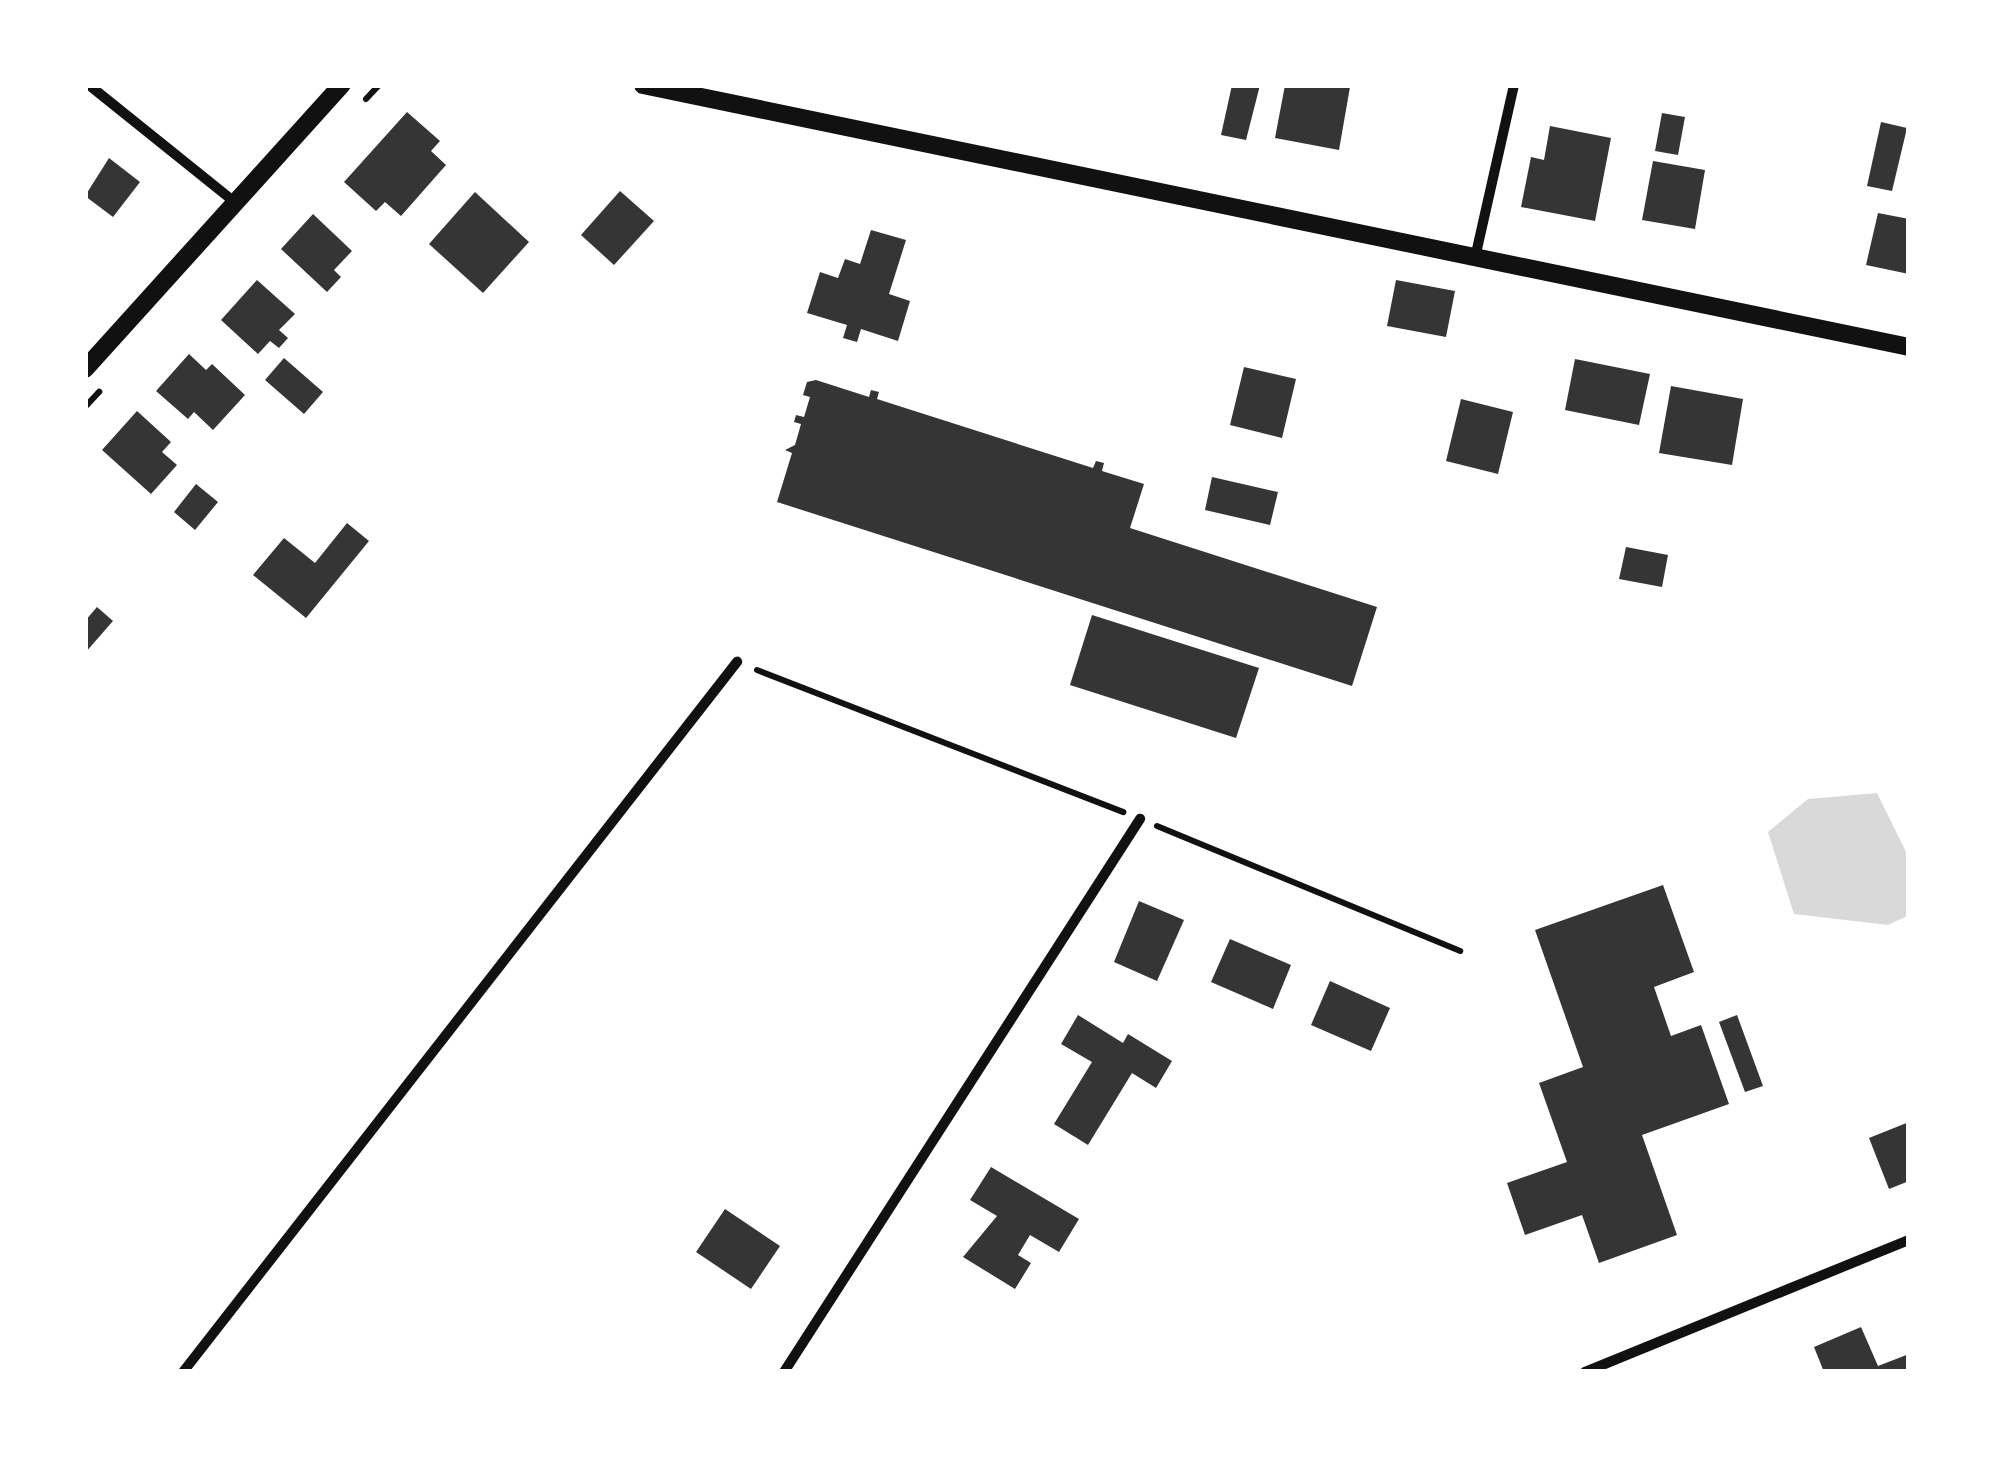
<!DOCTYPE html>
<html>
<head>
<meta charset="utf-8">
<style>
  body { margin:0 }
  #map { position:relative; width:1994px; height:1457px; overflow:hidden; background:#fff; font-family:"Roboto Condensed",sans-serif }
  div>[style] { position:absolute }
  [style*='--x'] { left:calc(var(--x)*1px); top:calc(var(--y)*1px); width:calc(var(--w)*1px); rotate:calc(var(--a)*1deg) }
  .water>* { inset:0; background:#d9d9d9 }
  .building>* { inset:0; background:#353535 }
  .path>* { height:6px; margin:-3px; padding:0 3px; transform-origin:3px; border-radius:3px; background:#111 }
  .minor>* { height:10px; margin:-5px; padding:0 5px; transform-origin:5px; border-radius:5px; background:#111 }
  .tertiary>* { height:18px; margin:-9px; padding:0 9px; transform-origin:9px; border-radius:9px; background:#111 }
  span { translate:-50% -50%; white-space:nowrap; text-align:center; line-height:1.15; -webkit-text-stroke:10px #fff; paint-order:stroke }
  .frame { position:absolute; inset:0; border:88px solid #fff; pointer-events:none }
</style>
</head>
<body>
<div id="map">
  <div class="water">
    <i style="clip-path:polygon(1877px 793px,1909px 858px,1909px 915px,1888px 925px,1794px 914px,1768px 832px,1808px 799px)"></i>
  </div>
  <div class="building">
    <i style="clip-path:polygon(1232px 85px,1260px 85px,1246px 140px,1221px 135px)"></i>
    <i style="clip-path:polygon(1285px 85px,1350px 87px,1339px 150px,1275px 138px)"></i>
    <i style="clip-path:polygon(407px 112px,440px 141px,431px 151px,446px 165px,401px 216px,385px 202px,376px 211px,344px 182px)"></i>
    <i style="clip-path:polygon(1662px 113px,1685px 117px,1678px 155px,1655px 151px)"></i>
    <i style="clip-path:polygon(1881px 122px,1907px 128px,1892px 191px,1867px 186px)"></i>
    <i style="clip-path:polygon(1550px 126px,1611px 138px,1595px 221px,1521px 207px,1531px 157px,1544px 160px)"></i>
    <i style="clip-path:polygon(109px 158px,140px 182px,113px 217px,85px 196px)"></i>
    <i style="clip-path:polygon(1653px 161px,1705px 170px,1695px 229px,1642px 220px)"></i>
    <i style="clip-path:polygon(620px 191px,654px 221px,614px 265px,581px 235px)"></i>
    <i style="clip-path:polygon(475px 192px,529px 242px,483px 293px,429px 244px)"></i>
    <i style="clip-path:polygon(1878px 213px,1909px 219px,1909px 274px,1866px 265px)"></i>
    <i style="clip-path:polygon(313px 214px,352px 251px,334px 270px,341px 277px,327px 292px,281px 249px)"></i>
    <i style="clip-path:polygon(871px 230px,906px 240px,889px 294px,910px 301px,898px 341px,861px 329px,857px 342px,843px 338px,847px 325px,807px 313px,820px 272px,838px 278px,845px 259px,860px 264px)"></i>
    <i style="clip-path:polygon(257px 280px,295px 314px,279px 330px,288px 338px,279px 348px,270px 341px,258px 354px,221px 320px)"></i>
    <i style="clip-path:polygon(1396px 280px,1455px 291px,1446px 337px,1387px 326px)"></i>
    <i style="clip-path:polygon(189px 354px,206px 370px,212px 364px,245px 395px,213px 430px,194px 412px,188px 419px,156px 391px)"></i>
    <i style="clip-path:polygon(284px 358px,323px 392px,304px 414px,265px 380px)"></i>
    <i style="clip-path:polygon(1575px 359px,1650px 374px,1639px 425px,1565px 410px)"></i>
    <i style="clip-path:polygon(1244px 367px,1296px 379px,1282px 438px,1230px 425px)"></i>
    <i style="clip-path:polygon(816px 380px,869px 397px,871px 390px,879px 392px,877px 399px,1093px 468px,1096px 461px,1104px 463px,1102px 471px,1144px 484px,1130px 528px,1377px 607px,1352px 686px,777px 502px,792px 453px,785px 450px,795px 445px,801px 424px,794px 422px,796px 415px,804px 417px,810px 397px,803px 395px,807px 382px)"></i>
    <i style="clip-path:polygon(1671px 386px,1743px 399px,1732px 465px,1659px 453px)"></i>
    <i style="clip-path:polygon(1461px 399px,1513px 412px,1498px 474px,1446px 461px)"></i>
    <i style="clip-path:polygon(137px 411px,171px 442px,162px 452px,177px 465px,151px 494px,102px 450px)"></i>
    <i style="clip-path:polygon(1212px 477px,1278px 492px,1270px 525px,1205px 510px)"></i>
    <i style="clip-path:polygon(196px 484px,218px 502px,195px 530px,174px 512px)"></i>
    <i style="clip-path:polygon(347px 523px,369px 541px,306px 618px,253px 575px,284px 538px,315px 563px)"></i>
    <i style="clip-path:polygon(1626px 547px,1668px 555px,1662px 587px,1619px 579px)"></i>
    <i style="clip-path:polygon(97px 607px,113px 621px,85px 653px,85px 621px)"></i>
    <i style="clip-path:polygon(1092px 615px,1259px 668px,1236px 738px,1070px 685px)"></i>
    <i style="clip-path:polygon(1663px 885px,1694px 972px,1654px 987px,1671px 1036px,1701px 1025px,1729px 1104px,1642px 1135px,1677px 1235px,1599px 1263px,1582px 1215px,1525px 1235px,1507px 1183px,1567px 1162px,1539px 1083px,1583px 1067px,1535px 930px)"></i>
    <i style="clip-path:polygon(1139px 901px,1184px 920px,1157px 981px,1114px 962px)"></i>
    <i style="clip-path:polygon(1230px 939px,1291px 965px,1273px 1009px,1211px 982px)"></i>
    <i style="clip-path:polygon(1330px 981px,1390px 1008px,1371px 1051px,1311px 1025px)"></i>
    <i style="clip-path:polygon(1078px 1015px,1123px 1043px,1128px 1034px,1172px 1061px,1156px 1088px,1132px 1073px,1088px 1145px,1054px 1124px,1092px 1062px,1061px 1044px)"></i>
    <i style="clip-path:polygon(1737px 1015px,1763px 1086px,1745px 1092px,1719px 1022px)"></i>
    <i style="clip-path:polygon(1909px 1122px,1909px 1181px,1889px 1189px,1869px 1138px)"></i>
    <i style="clip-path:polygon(991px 1167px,1079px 1219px,1059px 1252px,1030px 1235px,1018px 1255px,1031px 1263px,1015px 1289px,963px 1257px,997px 1216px,970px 1200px)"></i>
    <i style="clip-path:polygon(725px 1209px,780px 1246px,751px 1289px,696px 1252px)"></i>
    <i style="clip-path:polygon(1861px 1327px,1878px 1366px,1909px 1354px,1909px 1372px,1824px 1372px,1814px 1347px)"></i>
  </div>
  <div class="path">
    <i style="--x:366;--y:99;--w:19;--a:-47"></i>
    <i style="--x:85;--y:407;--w:21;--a:-47"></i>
    <i style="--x:757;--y:670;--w:393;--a:21.2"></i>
    <i style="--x:1157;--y:826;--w:328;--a:22.4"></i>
  </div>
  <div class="minor">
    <i style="--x:89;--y:85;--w:189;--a:38.8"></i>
    <i style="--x:1475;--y:258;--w:177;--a:-77.3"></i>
    <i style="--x:183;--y:1372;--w:901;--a:-52.04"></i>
    <i style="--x:784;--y:1372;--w:658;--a:-57.23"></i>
    <i style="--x:1585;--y:1372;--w:350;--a:-22.2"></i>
  </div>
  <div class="tertiary">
    <i style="--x:643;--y:85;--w:1293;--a:11.69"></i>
    <i style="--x:85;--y:369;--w:383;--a:-47.9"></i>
  </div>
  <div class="frame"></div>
</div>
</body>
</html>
